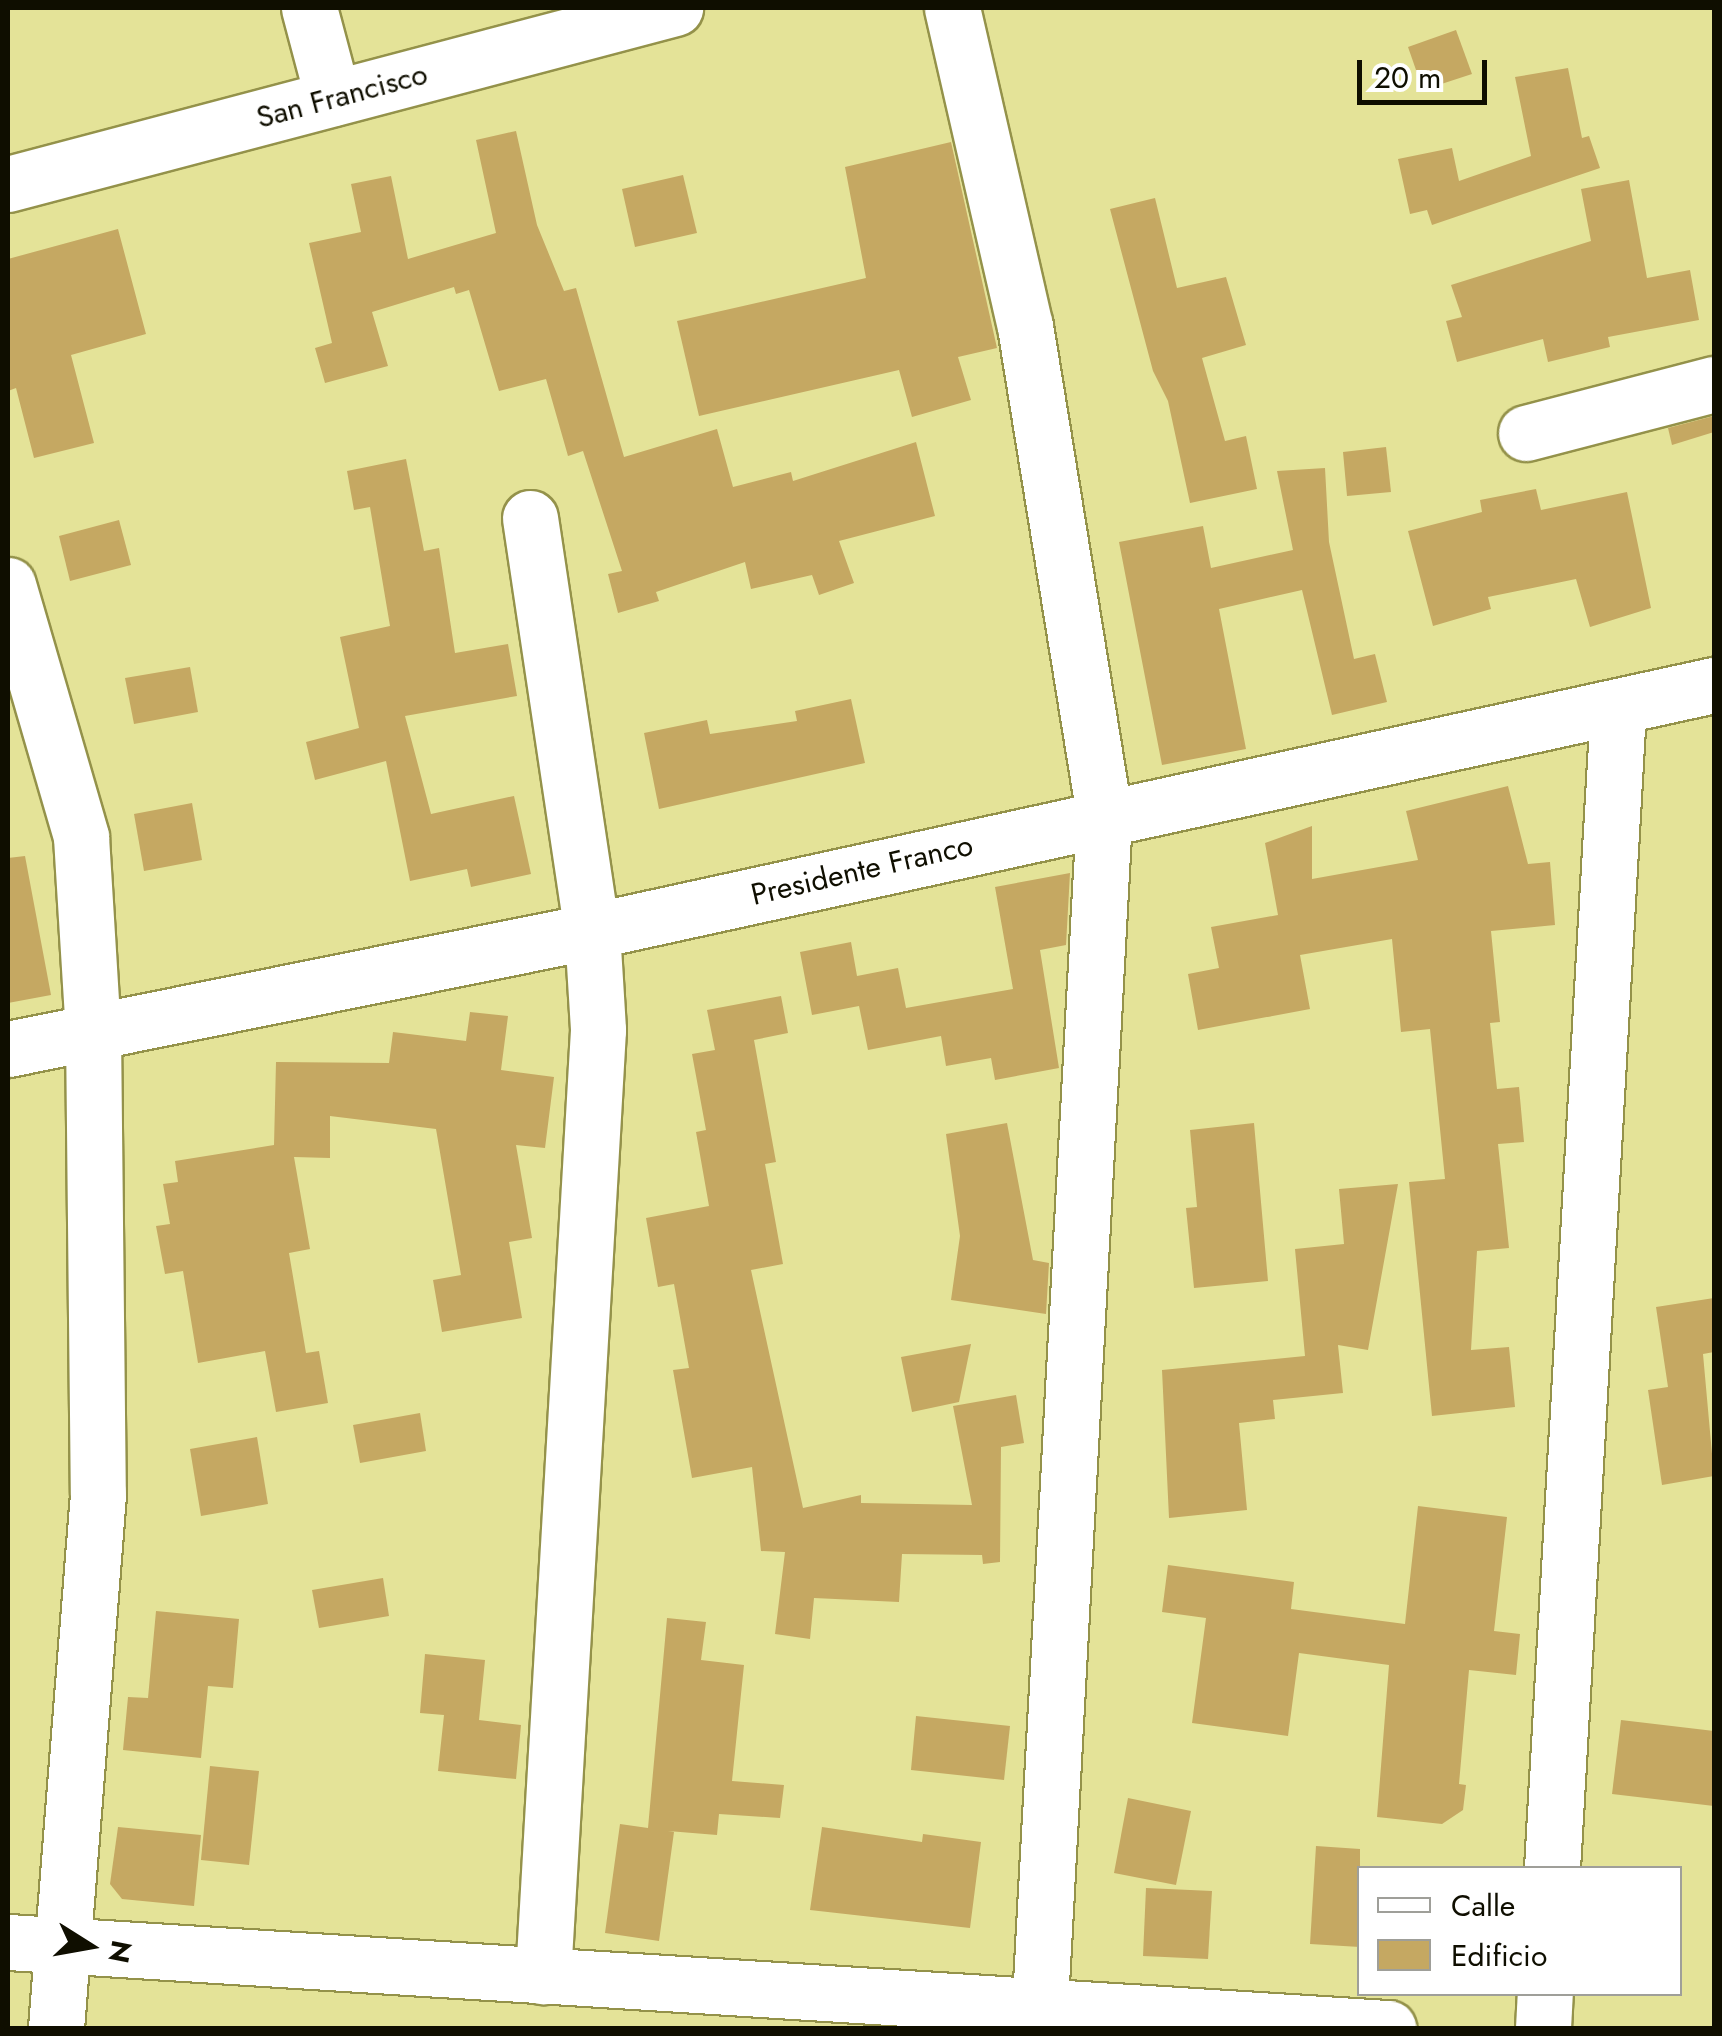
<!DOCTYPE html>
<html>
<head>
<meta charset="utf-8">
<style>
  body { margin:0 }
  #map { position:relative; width:1722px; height:2036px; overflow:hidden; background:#e4e398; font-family:Jost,sans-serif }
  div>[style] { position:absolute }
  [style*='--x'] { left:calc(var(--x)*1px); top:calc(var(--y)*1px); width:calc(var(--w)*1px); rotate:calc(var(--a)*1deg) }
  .building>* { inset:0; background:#c5a862 }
  .roads { filter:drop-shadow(2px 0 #94924a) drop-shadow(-2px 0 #94924a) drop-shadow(0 2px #94924a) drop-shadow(0 -2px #94924a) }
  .minor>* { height:55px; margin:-27.5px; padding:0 27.5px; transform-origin:27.5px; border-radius:27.5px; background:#fff }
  span { translate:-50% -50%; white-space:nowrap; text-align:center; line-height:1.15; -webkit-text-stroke:10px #fff; paint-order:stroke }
  .street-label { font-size:30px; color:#0f0e00 }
  .frame { position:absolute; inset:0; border:10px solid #0f0e00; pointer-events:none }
  .legend { position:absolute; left:1357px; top:1866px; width:325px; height:130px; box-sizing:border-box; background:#fff; border:2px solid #9f9f99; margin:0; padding:12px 18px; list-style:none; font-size:30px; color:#0f0e00 }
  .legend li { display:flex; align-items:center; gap:20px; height:50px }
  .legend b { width:50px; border:2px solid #9f9f99 }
  .north { position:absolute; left:40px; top:1896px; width:100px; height:100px; -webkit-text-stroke:8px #fff; paint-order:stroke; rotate:101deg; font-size:28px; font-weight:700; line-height:40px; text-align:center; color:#0f0e00 }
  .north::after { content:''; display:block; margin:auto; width:35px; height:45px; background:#0f0e00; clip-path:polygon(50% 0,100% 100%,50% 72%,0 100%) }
  .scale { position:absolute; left:1357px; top:60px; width:130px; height:45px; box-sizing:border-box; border:5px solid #0f0e00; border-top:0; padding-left:12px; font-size:30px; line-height:35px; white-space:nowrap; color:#0f0e00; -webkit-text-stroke:8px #fff; paint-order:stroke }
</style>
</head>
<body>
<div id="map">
  <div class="building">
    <i style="clip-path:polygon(1456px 30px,1472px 74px,1423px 90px,1408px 47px)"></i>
    <i style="clip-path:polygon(1568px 68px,1582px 138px,1589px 136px,1600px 168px,1432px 225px,1427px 210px,1410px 214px,1398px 159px,1452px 148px,1459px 181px,1531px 156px,1515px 77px)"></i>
    <i style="clip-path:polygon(516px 131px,537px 225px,564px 291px,576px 288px,624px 457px,717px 429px,733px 487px,791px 472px,793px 481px,916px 442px,935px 516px,839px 541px,854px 583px,819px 595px,812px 575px,751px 589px,745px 562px,656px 592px,659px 601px,618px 613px,608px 574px,622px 571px,583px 451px,568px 456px,546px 379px,499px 391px,469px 290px,456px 294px,454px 287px,372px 312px,388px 366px,325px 383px,315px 348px,332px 343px,309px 243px,361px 232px,351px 184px,391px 176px,408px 259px,496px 233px,476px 140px)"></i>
    <i style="clip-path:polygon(951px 142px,997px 348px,958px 357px,971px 400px,912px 417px,899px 370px,699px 416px,677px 321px,866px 278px,845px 167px)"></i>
    <i style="clip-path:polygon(683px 175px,697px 233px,635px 247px,622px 189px)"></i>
    <i style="clip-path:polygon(1629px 180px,1647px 278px,1690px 270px,1699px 320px,1608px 337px,1610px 347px,1548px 362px,1543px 339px,1457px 362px,1446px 321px,1462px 317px,1451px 285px,1591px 241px,1581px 189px)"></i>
    <i style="clip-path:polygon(1155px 198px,1177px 288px,1226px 277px,1246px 345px,1202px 358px,1225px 441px,1246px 436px,1257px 489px,1190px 503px,1168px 401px,1153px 371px,1110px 209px)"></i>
    <i style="clip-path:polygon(118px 229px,146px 334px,71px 355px,94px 443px,34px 458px,16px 388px,8px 391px,8px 259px)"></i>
    <i style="clip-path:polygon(1714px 416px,1714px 432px,1672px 445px,1668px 428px)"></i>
    <i style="clip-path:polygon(1386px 447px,1391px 492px,1347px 496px,1343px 452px)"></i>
    <i style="clip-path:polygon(406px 459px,424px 551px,439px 548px,455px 653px,508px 644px,517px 696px,405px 716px,431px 814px,514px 796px,531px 874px,471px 887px,467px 869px,410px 881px,386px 761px,315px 780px,306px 742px,359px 728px,340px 637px,390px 626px,370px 507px,354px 510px,347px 471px)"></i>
    <i style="clip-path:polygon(1325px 468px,1329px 542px,1354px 659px,1375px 654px,1387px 702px,1332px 715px,1302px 590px,1219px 609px,1246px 749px,1162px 765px,1119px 542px,1203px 526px,1211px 568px,1293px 550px,1277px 471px)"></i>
    <i style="clip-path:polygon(1536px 489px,1541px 510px,1627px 492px,1651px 608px,1590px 627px,1576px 579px,1488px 597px,1491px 609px,1433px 626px,1408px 531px,1482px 512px,1480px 500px)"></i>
    <i style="clip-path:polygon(119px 520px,131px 565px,70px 581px,59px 536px)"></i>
    <i style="clip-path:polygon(190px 667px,198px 712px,134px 724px,125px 678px)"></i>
    <i style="clip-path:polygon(851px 699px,865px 763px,659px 809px,644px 733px,707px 720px,710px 734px,797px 721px,795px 711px)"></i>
    <i style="clip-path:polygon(1508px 786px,1528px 864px,1550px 862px,1555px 925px,1491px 931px,1500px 1022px,1490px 1023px,1497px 1089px,1519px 1087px,1524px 1142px,1498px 1144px,1509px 1248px,1477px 1251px,1471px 1350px,1509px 1347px,1515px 1407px,1432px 1416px,1409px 1182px,1445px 1179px,1430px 1029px,1401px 1032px,1392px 939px,1300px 955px,1310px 1009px,1198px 1030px,1188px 974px,1219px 968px,1211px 927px,1278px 915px,1265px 843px,1312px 826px,1312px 879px,1418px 860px,1406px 811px)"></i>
    <i style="clip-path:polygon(192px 803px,202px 860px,144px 871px,134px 814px)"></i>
    <i style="clip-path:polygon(25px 856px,51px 995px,8px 1003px,8px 858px)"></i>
    <i style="clip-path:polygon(1070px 873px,1066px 945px,1040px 950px,1059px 1068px,995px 1080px,991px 1058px,946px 1066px,941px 1036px,868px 1050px,859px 1006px,812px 1015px,800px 952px,851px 942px,857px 976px,898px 968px,906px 1008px,1013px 989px,995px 887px)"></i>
    <i style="clip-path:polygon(781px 996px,788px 1033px,754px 1040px,776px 1162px,765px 1164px,783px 1264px,751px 1270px,803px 1508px,861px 1495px,861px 1503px,972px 1505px,953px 1406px,1016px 1395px,1024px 1443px,1001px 1447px,1000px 1562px,983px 1564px,982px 1555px,902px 1554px,899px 1602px,814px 1598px,810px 1639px,775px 1634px,785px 1552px,761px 1551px,752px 1467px,692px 1478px,673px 1370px,689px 1368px,674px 1284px,658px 1287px,646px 1218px,709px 1206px,696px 1132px,706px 1130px,692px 1054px,715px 1050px,707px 1010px)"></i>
    <i style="clip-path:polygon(470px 1012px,508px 1016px,501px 1070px,554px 1077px,545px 1148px,516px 1145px,532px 1238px,509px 1242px,522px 1318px,442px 1332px,433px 1280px,461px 1275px,436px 1129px,330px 1116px,330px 1158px,294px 1157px,310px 1249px,289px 1253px,306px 1353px,319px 1351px,328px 1403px,276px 1412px,265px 1351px,198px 1363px,183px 1271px,165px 1274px,156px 1226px,170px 1224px,163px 1184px,178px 1182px,175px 1161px,274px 1145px,276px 1062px,389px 1063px,393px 1032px,466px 1041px)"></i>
    <i style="clip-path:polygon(1007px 1123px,1033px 1260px,1049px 1263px,1046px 1314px,951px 1300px,960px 1236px,946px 1134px)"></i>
    <i style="clip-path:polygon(1254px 1123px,1268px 1281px,1194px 1288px,1186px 1208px,1197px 1207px,1190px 1130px)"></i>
    <i style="clip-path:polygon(1398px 1184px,1368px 1350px,1338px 1345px,1343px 1393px,1273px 1400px,1275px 1419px,1239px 1423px,1247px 1510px,1169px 1518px,1162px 1370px,1305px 1356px,1295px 1249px,1344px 1244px,1339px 1189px)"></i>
    <i style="clip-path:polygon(1714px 1298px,1714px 1352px,1703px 1354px,1714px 1476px,1662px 1485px,1648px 1390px,1668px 1387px,1656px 1307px)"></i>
    <i style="clip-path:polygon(971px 1344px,959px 1402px,912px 1412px,901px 1357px)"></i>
    <i style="clip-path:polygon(420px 1413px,426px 1451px,360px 1463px,353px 1425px)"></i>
    <i style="clip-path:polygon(257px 1437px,268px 1504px,201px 1516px,190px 1449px)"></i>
    <i style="clip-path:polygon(1418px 1506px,1507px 1517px,1494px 1631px,1520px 1634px,1516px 1675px,1469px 1670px,1459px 1784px,1466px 1785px,1463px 1810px,1442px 1824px,1377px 1817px,1389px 1665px,1299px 1653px,1288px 1736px,1192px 1723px,1206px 1618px,1162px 1612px,1168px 1565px,1294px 1582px,1291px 1609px,1405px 1624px)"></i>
    <i style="clip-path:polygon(383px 1578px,389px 1616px,319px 1628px,312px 1590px)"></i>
    <i style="clip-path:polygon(156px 1611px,239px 1619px,233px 1688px,208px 1686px,201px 1758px,123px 1750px,128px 1697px,148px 1698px)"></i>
    <i style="clip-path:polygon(667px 1618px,706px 1622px,701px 1660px,744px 1665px,732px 1781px,784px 1785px,780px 1818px,719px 1814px,717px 1835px,668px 1831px,674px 1832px,659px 1941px,605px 1933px,620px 1824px,648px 1828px)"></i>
    <i style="clip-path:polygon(425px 1654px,485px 1660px,479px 1720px,521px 1725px,516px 1779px,438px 1771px,444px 1715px,420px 1713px)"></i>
    <i style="clip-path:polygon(916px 1716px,1010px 1726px,1004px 1780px,911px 1770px)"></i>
    <i style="clip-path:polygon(1621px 1720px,1714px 1731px,1714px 1806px,1612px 1794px)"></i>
    <i style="clip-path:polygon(210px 1766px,259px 1771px,249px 1865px,201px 1860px)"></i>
    <i style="clip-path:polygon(1128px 1798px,1191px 1811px,1176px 1885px,1114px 1873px)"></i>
    <i style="clip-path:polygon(118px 1827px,201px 1835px,194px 1906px,122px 1899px,110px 1884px)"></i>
    <i style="clip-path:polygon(822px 1827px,922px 1842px,923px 1834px,981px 1842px,970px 1928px,810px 1910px)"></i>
    <i style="clip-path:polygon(1316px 1846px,1360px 1849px,1360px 1947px,1310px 1944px)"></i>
    <i style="clip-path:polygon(1146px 1888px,1212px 1891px,1208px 1959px,1143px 1956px)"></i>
  </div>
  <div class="roads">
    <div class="minor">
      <i style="--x:309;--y:8;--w:93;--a:75.1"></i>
      <i style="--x:952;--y:8;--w:326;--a:77.1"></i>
      <i style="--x:1025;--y:326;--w:496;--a:80.8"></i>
      <i style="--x:1104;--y:816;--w:1189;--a:93.09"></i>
      <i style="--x:8;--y:184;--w:690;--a:-14.78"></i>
      <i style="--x:1526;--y:433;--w:194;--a:-14.6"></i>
      <i style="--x:530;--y:518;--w:418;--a:81.5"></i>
      <i style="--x:592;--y:931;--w:99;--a:86.5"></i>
      <i style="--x:598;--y:1030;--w:948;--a:93.33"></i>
      <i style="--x:8;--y:585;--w:262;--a:73.8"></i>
      <i style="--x:81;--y:837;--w:194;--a:86.5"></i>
      <i style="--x:93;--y:1031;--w:463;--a:89.4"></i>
      <i style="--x:98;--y:1494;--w:536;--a:94.5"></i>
      <i style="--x:8;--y:1049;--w:596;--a:-11.42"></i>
      <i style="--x:592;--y:931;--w:1149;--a:-12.37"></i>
      <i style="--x:1552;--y:1868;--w:1160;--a:-86.74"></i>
      <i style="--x:8;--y:1942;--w:1383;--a:3.57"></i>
      <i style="--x:1543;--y:2028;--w:34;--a:-87"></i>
    </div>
  </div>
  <div class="street-label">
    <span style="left:342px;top:96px;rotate:-15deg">San Francisco</span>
    <span style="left:862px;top:870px;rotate:-13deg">Presidente Franco</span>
  </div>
  <div class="frame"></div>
  <ul class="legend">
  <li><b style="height:12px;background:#fff"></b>Calle</li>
  <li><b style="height:28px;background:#c5a862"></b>Edificio</li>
  </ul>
  <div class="north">N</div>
  <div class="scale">20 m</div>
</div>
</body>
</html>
